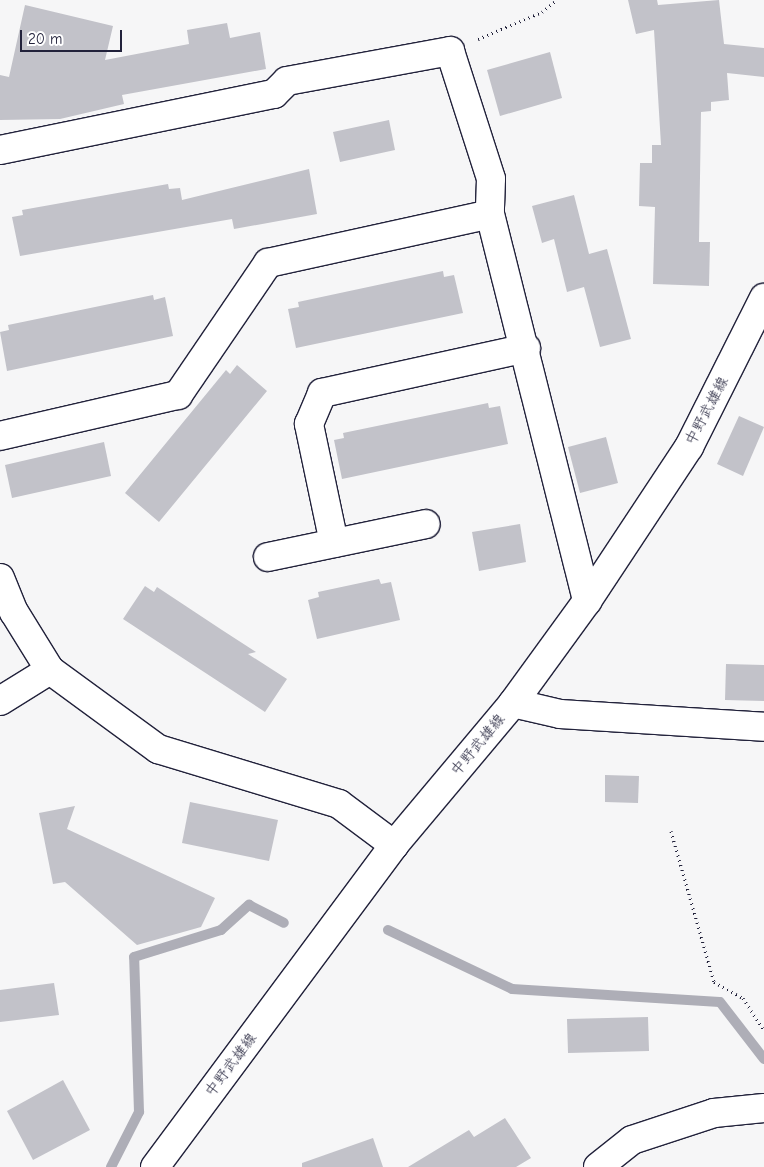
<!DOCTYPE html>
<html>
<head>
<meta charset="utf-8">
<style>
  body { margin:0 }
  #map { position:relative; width:764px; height:1167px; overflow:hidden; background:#f6f6f7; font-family:"Comic Neue","Klee One",sans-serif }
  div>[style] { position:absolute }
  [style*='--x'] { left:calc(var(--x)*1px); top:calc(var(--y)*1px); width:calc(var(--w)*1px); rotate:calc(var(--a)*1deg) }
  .stream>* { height:10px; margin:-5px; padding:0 5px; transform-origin:5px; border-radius:5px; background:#aeaeb7 }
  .building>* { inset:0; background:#c2c2c9 }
  .path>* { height:3px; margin-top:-1.5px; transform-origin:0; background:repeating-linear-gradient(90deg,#22223b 0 1px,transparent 0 5px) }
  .roads { filter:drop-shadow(1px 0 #22223b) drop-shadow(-1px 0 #22223b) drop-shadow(0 1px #22223b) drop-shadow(0 -1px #22223b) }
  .street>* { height:28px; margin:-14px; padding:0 14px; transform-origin:14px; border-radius:14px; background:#fff }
  .secondary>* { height:28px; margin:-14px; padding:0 14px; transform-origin:14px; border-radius:14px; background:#fff }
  span { translate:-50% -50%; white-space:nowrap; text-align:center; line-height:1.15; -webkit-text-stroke:5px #fff; paint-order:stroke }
  .street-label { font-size:15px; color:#22223b }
  .scale { position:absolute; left:20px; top:30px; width:102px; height:22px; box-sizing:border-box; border:2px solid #22223b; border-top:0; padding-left:6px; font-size:15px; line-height:18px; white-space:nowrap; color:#22223b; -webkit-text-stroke:4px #fff; paint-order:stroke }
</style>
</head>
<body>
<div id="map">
  <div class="stream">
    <i style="--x:388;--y:930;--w:137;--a:25.4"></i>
    <i style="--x:512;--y:989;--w:208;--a:3.6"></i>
    <i style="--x:720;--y:1002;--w:72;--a:52.3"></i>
    <i style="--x:111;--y:1167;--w:62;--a:-63"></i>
    <i style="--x:139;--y:1112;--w:155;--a:-91.8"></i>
    <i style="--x:134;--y:957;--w:91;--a:-17.2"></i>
    <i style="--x:221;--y:930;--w:38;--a:-42"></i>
    <i style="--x:249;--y:905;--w:39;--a:27"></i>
  </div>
  <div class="building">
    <i style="clip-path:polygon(628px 0,657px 0,658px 5px,719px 0,724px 44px,764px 48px,764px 77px,727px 73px,729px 100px,711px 102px,711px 111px,701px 112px,699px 242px,710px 242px,709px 286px,653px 284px,655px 207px,639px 206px,640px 163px,652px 163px,652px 145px,661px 145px,654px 30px,636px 34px)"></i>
    <i style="clip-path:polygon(25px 5px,113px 26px,105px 60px,189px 44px,187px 30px,227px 23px,230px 38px,260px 32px,266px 69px,122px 95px,124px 104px,60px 119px,0 120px,0 75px,9px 77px)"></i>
    <i style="clip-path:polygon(550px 52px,562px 98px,500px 116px,487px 70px)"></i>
    <i style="clip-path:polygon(389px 120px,395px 150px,340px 162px,333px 132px)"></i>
    <i style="clip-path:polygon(309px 169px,317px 214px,234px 229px,232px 219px,20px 256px,12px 217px,23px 215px,22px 210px,168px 184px,169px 189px,180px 188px,182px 200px)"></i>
    <i style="clip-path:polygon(574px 195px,589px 254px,607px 249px,631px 339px,600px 347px,584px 287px,567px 292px,554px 239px,542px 243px,532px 206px)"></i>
    <i style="clip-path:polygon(443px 271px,444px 277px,454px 275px,463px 313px,296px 348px,288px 309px,299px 307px,298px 302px)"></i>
    <i style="clip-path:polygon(153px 295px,154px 300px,165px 297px,173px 336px,7px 371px,0 332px,9px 330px,8px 325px)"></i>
    <i style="clip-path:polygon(237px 365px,267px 391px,159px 522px,125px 493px,226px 370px,230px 374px)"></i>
    <i style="clip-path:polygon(488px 403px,489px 408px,500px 406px,508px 444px,342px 479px,334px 440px,344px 438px,343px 433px)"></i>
    <i style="clip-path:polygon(739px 416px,764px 427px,743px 476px,717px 464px)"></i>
    <i style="clip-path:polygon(606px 437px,618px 483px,580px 493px,568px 447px)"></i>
    <i style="clip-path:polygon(104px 442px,111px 476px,12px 498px,5px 465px)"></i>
    <i style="clip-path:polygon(520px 524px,526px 562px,479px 571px,472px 532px)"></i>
    <i style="clip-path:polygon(379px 579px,381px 584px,391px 582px,400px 620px,317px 639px,308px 600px,319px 597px,318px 592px)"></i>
    <i style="clip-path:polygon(145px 586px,154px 592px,157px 587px,222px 630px,256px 652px,248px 654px,287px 679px,265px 712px,123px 619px)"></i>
    <i style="clip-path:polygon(726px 664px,764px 665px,764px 701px,725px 700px)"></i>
    <i style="clip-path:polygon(605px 775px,639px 776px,638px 803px,605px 802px)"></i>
    <i style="clip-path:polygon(190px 802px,278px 820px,269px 861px,182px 843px)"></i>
    <i style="clip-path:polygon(75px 806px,67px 829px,215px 898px,201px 927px,137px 945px,65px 882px,53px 884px,39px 813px)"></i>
    <i style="clip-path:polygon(54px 983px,59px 1015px,0 1022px,0 990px)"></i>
    <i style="clip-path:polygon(648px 1017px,649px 1051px,568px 1053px,567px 1019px)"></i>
    <i style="clip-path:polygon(63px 1080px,90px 1130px,33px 1160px,7px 1111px)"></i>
    <i style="clip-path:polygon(505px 1118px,531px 1158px,516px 1167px,408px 1167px,469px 1130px,474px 1137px)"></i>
    <i style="clip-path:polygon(373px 1138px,383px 1167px,302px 1167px,302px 1163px)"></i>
  </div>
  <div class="path">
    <i style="--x:478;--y:39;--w:69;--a:-22.9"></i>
    <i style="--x:542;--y:12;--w:19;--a:-39"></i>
    <i style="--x:671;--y:831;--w:157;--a:74.1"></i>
    <i style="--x:714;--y:982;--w:33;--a:29"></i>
    <i style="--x:743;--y:998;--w:38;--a:57"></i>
  </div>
  <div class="roads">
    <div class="street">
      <i style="--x:0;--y:150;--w:280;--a:-11.6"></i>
      <i style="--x:274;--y:94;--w:18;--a:-45"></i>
      <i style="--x:287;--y:81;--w:166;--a:-10.4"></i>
      <i style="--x:450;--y:51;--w:134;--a:72.2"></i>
      <i style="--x:491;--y:179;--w:35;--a:92"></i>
      <i style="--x:0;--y:436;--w:183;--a:-13"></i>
      <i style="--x:178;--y:395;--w:160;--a:-55.7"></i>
      <i style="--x:268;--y:263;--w:227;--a:-12.4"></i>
      <i style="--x:490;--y:214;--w:399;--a:75.9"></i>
      <i style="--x:334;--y:543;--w:122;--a:-101.9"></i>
      <i style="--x:309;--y:424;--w:34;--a:-67"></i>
      <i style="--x:322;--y:393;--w:209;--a:-12.4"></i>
      <i style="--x:268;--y:557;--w:161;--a:-11.8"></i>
      <i style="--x:0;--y:578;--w:37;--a:68"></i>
      <i style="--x:14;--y:612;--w:68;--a:58.2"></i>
      <i style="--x:50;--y:670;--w:134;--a:36.2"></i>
      <i style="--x:158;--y:749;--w:189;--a:16.9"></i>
      <i style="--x:339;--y:804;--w:69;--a:36.7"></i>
      <i style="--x:0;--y:701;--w:59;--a:-31.8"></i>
      <i style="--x:513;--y:703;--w:48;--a:13.2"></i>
      <i style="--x:560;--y:714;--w:204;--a:3.6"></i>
      <i style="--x:598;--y:1167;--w:43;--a:-38.5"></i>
      <i style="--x:632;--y:1140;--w:86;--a:-18.2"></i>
      <i style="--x:714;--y:1113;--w:50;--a:-5.7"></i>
    </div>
    <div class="secondary">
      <i style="--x:155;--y:1167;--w:401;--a:-53.4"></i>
      <i style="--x:394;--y:845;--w:185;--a:-50"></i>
      <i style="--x:513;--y:703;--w:126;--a:-54"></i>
      <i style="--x:587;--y:601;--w:185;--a:-56.5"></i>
      <i style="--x:689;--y:447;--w:167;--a:-63.3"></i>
    </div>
  </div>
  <div class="street-label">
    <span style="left:707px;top:411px;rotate:-62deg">中野武雄線</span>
    <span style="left:478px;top:745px;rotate:-50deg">中野武雄線</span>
    <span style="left:231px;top:1065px;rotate:-53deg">中野武雄線</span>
  </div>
  <div class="scale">20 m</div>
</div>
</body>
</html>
